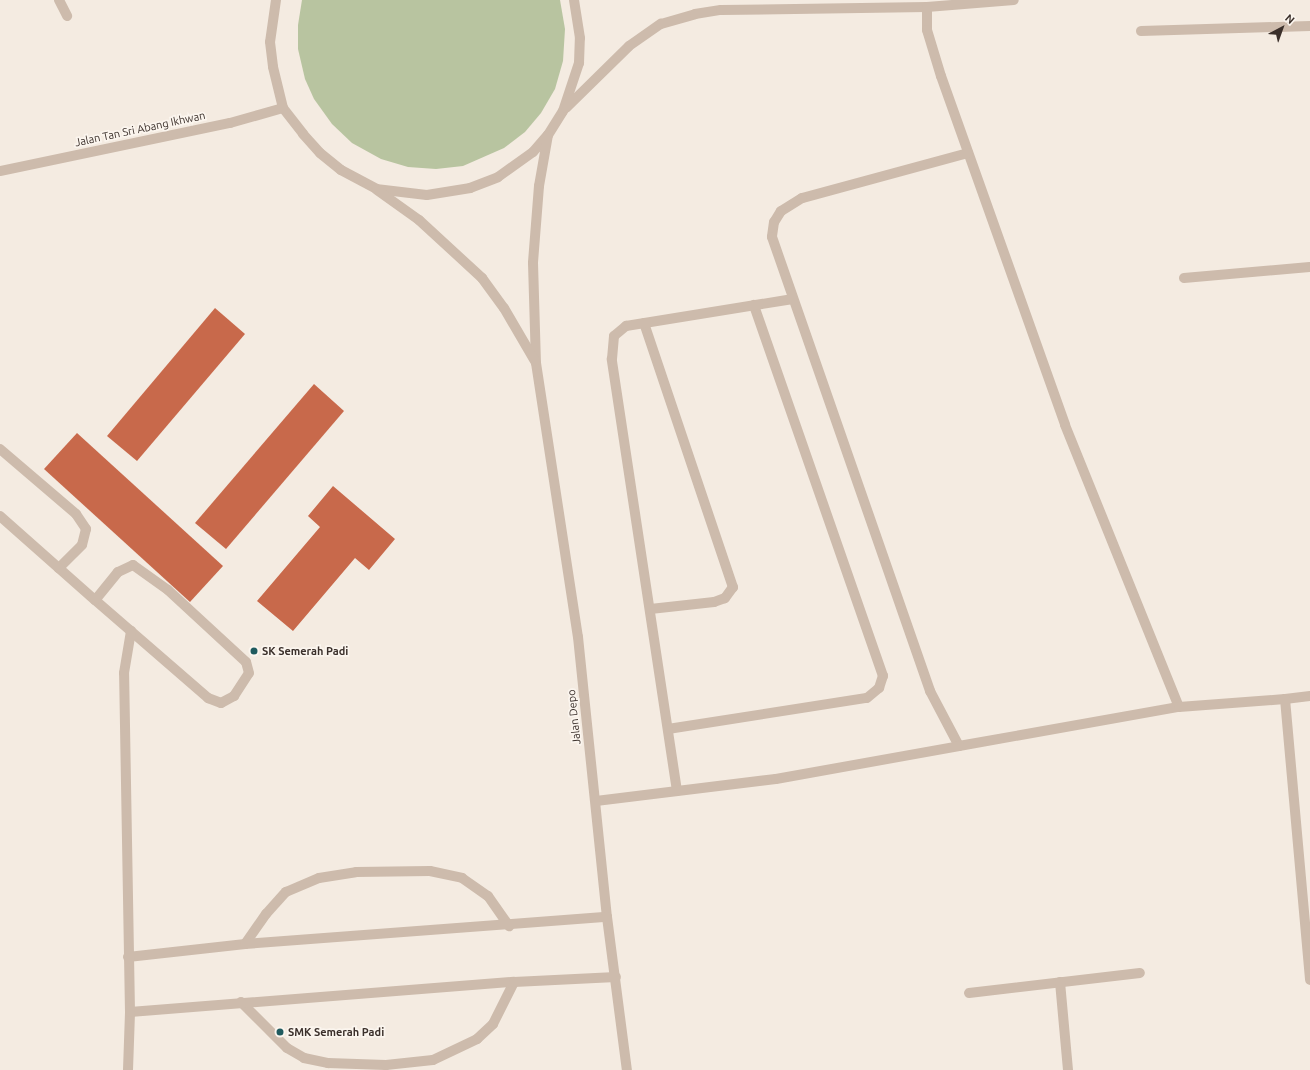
<!DOCTYPE html>
<html>
<head>
<meta charset="utf-8">
<style>
  body { margin:0 }
  #map { position:relative; width:1310px; height:1070px; overflow:hidden; background:#f4ebe1; font-family:Ubuntu,sans-serif }
  div>[style] { position:absolute }
  [style*='--x'] { left:calc(var(--x)*1px); top:calc(var(--y)*1px); width:calc(var(--w)*1px); rotate:calc(var(--a)*1deg) }
  .green>* { inset:0; background:#b8c4a0 }
  .building>* { inset:0; background:#c8694b }
  .service>* { height:10px; margin:-5px; padding:0 5px; transform-origin:5px; border-radius:5px; background:#cdbbac }
  .minor>* { height:10px; margin:-5px; padding:0 5px; transform-origin:5px; border-radius:5px; background:#cdbbac }
  .tertiary>* { height:10px; margin:-5px; padding:0 5px; transform-origin:5px; border-radius:5px; background:#cdbbac }
  .dots>* { width:11px; height:11px; translate:-50% -50%; box-sizing:border-box; border:2px solid #fbf5ee; border-radius:50% }
  span { translate:-50% -50%; white-space:nowrap; text-align:center; line-height:1.15; -webkit-text-stroke:3.5px #fbf5ee; paint-order:stroke }
  .street-label { font-size:11px; color:#3b302b }
  .poi-label { font-size:11px; color:#3b302b; font-weight:700 }
  .left { translate:0 -50%; text-align:left }
  .north { position:absolute; left:1262px; top:8px; width:40px; height:40px; -webkit-text-stroke:3px #fbf5ee; paint-order:stroke; rotate:41deg; font-size:11px; font-weight:700; line-height:16px; text-align:center; color:#3b302b }
  .north::after { content:''; display:block; margin:auto; width:14px; height:18px; background:#3b302b; clip-path:polygon(50% 0,100% 100%,50% 72%,0 100%) }
</style>
</head>
<body>
<div id="map">
  <div class="green">
    <i style="clip-path:polygon(302px 0,560px 0,565px 29px,563px 61px,555px 89px,541px 113px,525px 132px,504px 148px,463px 166px,436px 169px,408px 167px,381px 159px,352px 143px,332px 124px,314px 99px,305px 79px,298px 49px,298px 25px)"></i>
  </div>
  <div class="building">
    <i style="clip-path:polygon(215px 308px,245px 334px,137px 461px,107px 436px)"></i>
    <i style="clip-path:polygon(314px 384px,344px 411px,226px 549px,195px 523px)"></i>
    <i style="clip-path:polygon(77px 433px,223px 566px,190px 602px,44px 469px)"></i>
    <i style="clip-path:polygon(333px 486px,395px 539px,369px 570px,355px 558px,293px 631px,257px 601px,320px 527px,308px 516px)"></i>
  </div>
  <div class="service">
    <i style="--x:644;--y:323;--w:279;--a:71.4"></i>
    <i style="--x:733;--y:587;--w:14;--a:126"></i>
    <i style="--x:725;--y:598;--w:12;--a:160"></i>
    <i style="--x:714;--y:602;--w:64;--a:173.8"></i>
    <i style="--x:0;--y:449;--w:100;--a:40.5"></i>
    <i style="--x:76;--y:514;--w:18;--a:56"></i>
    <i style="--x:86;--y:529;--w:16;--a:104"></i>
    <i style="--x:82;--y:545;--w:33;--a:135"></i>
    <i style="--x:0;--y:516;--w:127;--a:41.5"></i>
    <i style="--x:95;--y:600;--w:150;--a:40.9"></i>
    <i style="--x:208;--y:698;--w:14;--a:21"></i>
    <i style="--x:221;--y:703;--w:15;--a:-28"></i>
    <i style="--x:234;--y:696;--w:27;--a:-57"></i>
    <i style="--x:249;--y:673;--w:11;--a:-105"></i>
    <i style="--x:246;--y:662;--w:106;--a:-137.3"></i>
    <i style="--x:168;--y:590;--w:43;--a:-144.5"></i>
    <i style="--x:133;--y:565;--w:17;--a:155"></i>
    <i style="--x:118;--y:572;--w:36;--a:129"></i>
    <i style="--x:668;--y:729;--w:201;--a:-8.9"></i>
    <i style="--x:867;--y:698;--w:16;--a:-40"></i>
    <i style="--x:879;--y:688;--w:13;--a:-72"></i>
    <i style="--x:883;--y:676;--w:393;--a:-109.2"></i>
    <i style="--x:677;--y:791;--w:437;--a:-98.6"></i>
    <i style="--x:612;--y:359;--w:23;--a:-85"></i>
    <i style="--x:614;--y:336;--w:16;--a:-40"></i>
    <i style="--x:626;--y:326;--w:169;--a:-9.2"></i>
    <i style="--x:245;--y:944;--w:37;--a:-55"></i>
    <i style="--x:266;--y:914;--w:30;--a:-48"></i>
    <i style="--x:286;--y:892;--w:36;--a:-23"></i>
    <i style="--x:319;--y:878;--w:37;--a:-9"></i>
    <i style="--x:356;--y:872;--w:74;--a:-0.8"></i>
    <i style="--x:430;--y:871;--w:33;--a:12"></i>
    <i style="--x:462;--y:878;--w:32;--a:35"></i>
    <i style="--x:488;--y:896;--w:37;--a:55"></i>
    <i style="--x:128;--y:957;--w:118;--a:-6.3"></i>
    <i style="--x:245;--y:944;--w:363;--a:-4.3"></i>
    <i style="--x:969;--y:993;--w:172;--a:-6.7"></i>
    <i style="--x:241;--y:1002;--w:65;--a:45"></i>
    <i style="--x:287;--y:1048;--w:20;--a:30"></i>
    <i style="--x:304;--y:1058;--w:25;--a:12"></i>
    <i style="--x:328;--y:1063;--w:58;--a:2"></i>
    <i style="--x:386;--y:1065;--w:47;--a:-6.1"></i>
    <i style="--x:433;--y:1060;--w:49;--a:-25.5"></i>
    <i style="--x:477;--y:1039;--w:22;--a:-43"></i>
    <i style="--x:493;--y:1024;--w:47;--a:-63.4"></i>
    <i style="--x:130;--y:1012;--w:385;--a:-4.5"></i>
    <i style="--x:514;--y:982;--w:102;--a:-2.8"></i>
    <i style="--x:128;--y:1070;--w:58;--a:-88"></i>
    <i style="--x:130;--y:1012;--w:339;--a:-91"></i>
    <i style="--x:124;--y:673;--w:43;--a:-80.5"></i>
  </div>
  <div class="minor">
    <i style="--x:59;--y:0;--w:18;--a:63"></i>
    <i style="--x:927;--y:7;--w:23;--a:90"></i>
    <i style="--x:927;--y:30;--w:48;--a:73.1"></i>
    <i style="--x:941;--y:76;--w:370;--a:70.4"></i>
    <i style="--x:1065;--y:425;--w:304;--a:68"></i>
    <i style="--x:1141;--y:31;--w:169;--a:-1.7"></i>
    <i style="--x:968;--y:153;--w:172;--a:164.8"></i>
    <i style="--x:802;--y:198;--w:25;--a:148"></i>
    <i style="--x:781;--y:211;--w:13;--a:122"></i>
    <i style="--x:774;--y:222;--w:15;--a:98"></i>
    <i style="--x:772;--y:237;--w:481;--a:70.8"></i>
    <i style="--x:930;--y:691;--w:62;--a:62.2"></i>
    <i style="--x:959;--y:746;--w:223;--a:-10.1"></i>
    <i style="--x:1179;--y:707;--w:106;--a:-4.3"></i>
    <i style="--x:1184;--y:278;--w:126;--a:-5"></i>
    <i style="--x:1310;--y:696;--w:25;--a:173"></i>
    <i style="--x:1285;--y:699;--w:282;--a:84.9"></i>
    <i style="--x:596;--y:801;--w:181;--a:-7"></i>
    <i style="--x:776;--y:779;--w:186;--a:-10.2"></i>
    <i style="--x:1060;--y:982;--w:88;--a:84.8"></i>
  </div>
  <div class="tertiary">
    <i style="--x:276;--y:0;--w:42;--a:98.1"></i>
    <i style="--x:270;--y:42;--w:25;--a:83"></i>
    <i style="--x:273;--y:67;--w:42;--a:76.3"></i>
    <i style="--x:283;--y:108;--w:33;--a:52"></i>
    <i style="--x:303;--y:134;--w:25;--a:48"></i>
    <i style="--x:320;--y:153;--w:27;--a:39"></i>
    <i style="--x:341;--y:170;--w:40;--a:28"></i>
    <i style="--x:376;--y:189;--w:51;--a:6.7"></i>
    <i style="--x:427;--y:195;--w:44;--a:-9.2"></i>
    <i style="--x:470;--y:188;--w:30;--a:-21"></i>
    <i style="--x:498;--y:177;--w:43;--a:-35.5"></i>
    <i style="--x:533;--y:152;--w:23;--a:-49"></i>
    <i style="--x:548;--y:135;--w:28;--a:-58"></i>
    <i style="--x:563;--y:111;--w:51;--a:-71.6"></i>
    <i style="--x:579;--y:63;--w:25;--a:-88"></i>
    <i style="--x:580;--y:38;--w:38;--a:-99"></i>
    <i style="--x:566;--y:108;--w:88;--a:-44.5"></i>
    <i style="--x:629;--y:46;--w:39;--a:-35"></i>
    <i style="--x:661;--y:24;--w:35;--a:-16"></i>
    <i style="--x:695;--y:14;--w:26;--a:-9"></i>
    <i style="--x:721;--y:10;--w:206;--a:-0.8"></i>
    <i style="--x:927;--y:7;--w:87;--a:-4.6"></i>
    <i style="--x:548;--y:135;--w:52;--a:100"></i>
    <i style="--x:539;--y:186;--w:77;--a:94.5"></i>
    <i style="--x:533;--y:263;--w:100;--a:88.3"></i>
    <i style="--x:536;--y:363;--w:277;--a:81.3"></i>
    <i style="--x:578;--y:637;--w:281;--a:84.1"></i>
    <i style="--x:607;--y:917;--w:154;--a:82.6"></i>
    <i style="--x:0;--y:171;--w:235;--a:-11.8"></i>
    <i style="--x:230;--y:123;--w:55;--a:-15.8"></i>
    <i style="--x:377;--y:190;--w:52;--a:35.5"></i>
    <i style="--x:419;--y:220;--w:86;--a:42.6"></i>
    <i style="--x:482;--y:278;--w:37;--a:54"></i>
    <i style="--x:504;--y:308;--w:61;--a:59.7"></i>
  </div>
  <div class="dots">
    <i style="left:254px;top:651px;background:#1f5a5e"></i>
    <i style="left:280px;top:1032px;background:#1f5a5e"></i>
  </div>
  <div class="street-label">
    <span style="left:140px;top:129px;rotate:-12deg">Jalan Tan Sri Abang Ikhwan</span>
    <span style="left:574px;top:717px;rotate:-96deg">Jalan Depo</span>
  </div>
  <div class="poi-label">
    <span class="left" style="left:262px;top:651px">SK Semerah Padi</span>
    <span class="left" style="left:288px;top:1032px">SMK Semerah Padi</span>
  </div>
  <div class="north">N</div>
</div>
</body>
</html>
